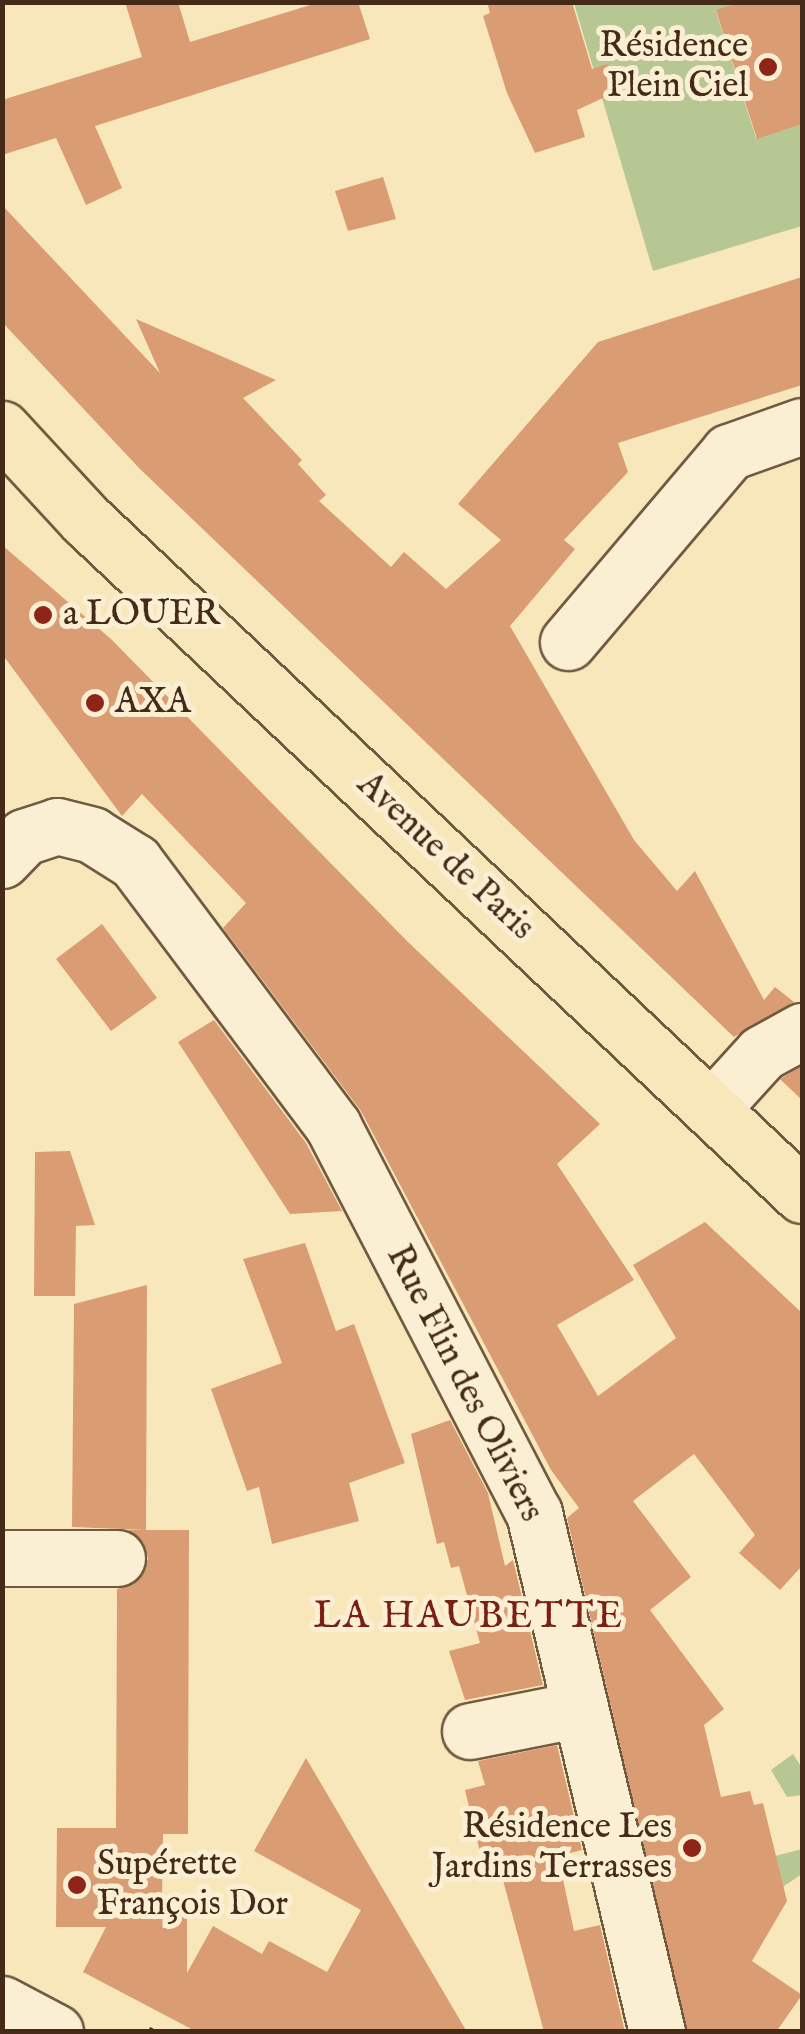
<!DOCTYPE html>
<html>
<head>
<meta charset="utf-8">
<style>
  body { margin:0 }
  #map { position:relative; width:805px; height:2034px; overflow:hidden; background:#f7e7bb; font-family:"IM FELL English",serif }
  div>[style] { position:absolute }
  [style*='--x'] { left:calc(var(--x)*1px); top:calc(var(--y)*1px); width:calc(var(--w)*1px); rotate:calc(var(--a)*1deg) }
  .green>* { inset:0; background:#b7c794 }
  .building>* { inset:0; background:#da9c73 }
  .path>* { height:6px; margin-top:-3px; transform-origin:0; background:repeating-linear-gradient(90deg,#452b17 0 8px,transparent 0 13px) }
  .roads { filter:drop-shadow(2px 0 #725a40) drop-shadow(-2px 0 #725a40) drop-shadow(0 2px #725a40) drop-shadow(0 -2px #725a40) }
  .minor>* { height:55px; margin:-27.5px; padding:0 27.5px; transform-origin:27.5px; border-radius:27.5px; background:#faefd3 }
  .major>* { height:55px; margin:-27.5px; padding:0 27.5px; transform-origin:27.5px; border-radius:27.5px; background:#f7e7bb }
  .dots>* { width:28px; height:28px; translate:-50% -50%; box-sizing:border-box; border:5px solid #faefd3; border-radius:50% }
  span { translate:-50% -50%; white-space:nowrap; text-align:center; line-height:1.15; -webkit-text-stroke:10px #faefd3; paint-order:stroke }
  .poi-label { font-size:35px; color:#452b17 }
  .right { translate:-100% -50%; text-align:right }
  .left { translate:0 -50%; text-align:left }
  .street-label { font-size:35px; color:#452b17 }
  .neighbourhood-label { font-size:38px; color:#7a1f14; letter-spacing:2.5px }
  .frame { position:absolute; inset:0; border:5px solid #452b17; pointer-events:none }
</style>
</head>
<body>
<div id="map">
  <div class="green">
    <i style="clip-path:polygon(574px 3px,741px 3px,716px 11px,756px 138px,802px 124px,802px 226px,653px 271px)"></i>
    <i style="clip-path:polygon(793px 1754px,802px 1768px,802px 1795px,787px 1797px,771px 1770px)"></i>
    <i style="clip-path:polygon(802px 1849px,802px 1874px,772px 1894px,760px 1860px)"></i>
  </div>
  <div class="building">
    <i style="clip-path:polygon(125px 2px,178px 2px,190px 42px,320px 2px,358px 2px,370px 39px,95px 126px,122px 188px,86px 205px,56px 138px,2px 155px,2px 100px,142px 57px)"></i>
    <i style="clip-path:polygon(487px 2px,572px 2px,592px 69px,607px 64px,616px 92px,577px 110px,585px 137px,535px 153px,507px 93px,483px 16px,490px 13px)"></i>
    <i style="clip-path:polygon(741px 2px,802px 2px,802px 124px,757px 139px,716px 10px)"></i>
    <i style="clip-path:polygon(383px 177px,396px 219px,348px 231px,335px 191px)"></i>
    <i style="clip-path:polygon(2px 205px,160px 373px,136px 319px,276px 380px,243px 398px,302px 460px,298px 464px,326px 495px,319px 501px,391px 567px,404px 552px,446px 589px,501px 540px,458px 504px,598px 342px,802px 277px,802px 385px,618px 443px,628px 472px,564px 540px,575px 549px,510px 626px,634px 840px,677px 891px,695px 871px,764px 1000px,775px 987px,794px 1002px,734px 1037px,140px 469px,2px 322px)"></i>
    <i style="clip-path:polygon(2px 545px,112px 640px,408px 942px,600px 1124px,557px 1164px,634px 1280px,557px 1325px,598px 1396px,676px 1338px,633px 1265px,705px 1222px,802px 1313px,802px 1566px,780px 1590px,739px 1553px,755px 1535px,694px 1454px,633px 1501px,691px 1577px,650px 1610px,724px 1709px,704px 1725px,721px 1797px,750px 1791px,754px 1805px,763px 1803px,787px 1901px,752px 1961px,802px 1995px,776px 2032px,687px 2032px,567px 1518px,579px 1508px,551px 1470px,361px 1111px,223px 928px,246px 903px,142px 794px,122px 816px,2px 654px)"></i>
    <i style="clip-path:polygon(102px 924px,157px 998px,111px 1031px,56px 959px)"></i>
    <i style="clip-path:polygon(214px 1020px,306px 1143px,342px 1211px,290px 1214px,178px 1042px)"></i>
    <i style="clip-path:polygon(802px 1066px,802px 1100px,780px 1079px)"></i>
    <i style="clip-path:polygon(70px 1151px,95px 1225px,76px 1226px,75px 1296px,34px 1296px,35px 1152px)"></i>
    <i style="clip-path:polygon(305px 1243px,336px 1331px,354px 1324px,405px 1463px,349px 1483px,359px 1521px,272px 1544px,259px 1487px,247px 1491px,211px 1389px,282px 1363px,243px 1259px)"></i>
    <i style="clip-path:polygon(147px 1285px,146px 1530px,72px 1527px,74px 1304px)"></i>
    <i style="clip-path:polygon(450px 1420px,488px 1493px,505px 1566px,513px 1560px,543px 1685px,465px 1700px,449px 1651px,480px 1643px,459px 1566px,451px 1568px,444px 1542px,437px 1544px,411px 1434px)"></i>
    <i style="clip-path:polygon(128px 1530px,189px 1530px,188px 1834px,163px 1834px,162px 1898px,187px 1912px,187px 1973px,213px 1926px,262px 1954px,269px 1941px,327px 1972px,361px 1910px,254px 1851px,306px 1758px,467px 2032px,197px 2032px,83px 1972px,106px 1927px,56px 1927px,57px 1828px,116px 1828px,117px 1589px,133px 1584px,148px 1559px,143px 1542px)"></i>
    <i style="clip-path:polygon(557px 1745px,582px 1850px,558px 1856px,574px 1931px,600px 1925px,625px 2032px,544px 2032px,500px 1869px,485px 1873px,465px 1790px,485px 1785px,478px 1761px)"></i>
  </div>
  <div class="path">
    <i style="--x:151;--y:2032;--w:4;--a:-63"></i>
  </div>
  <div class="roads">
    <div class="minor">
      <i style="--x:568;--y:642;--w:249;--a:-49.7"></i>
      <i style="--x:729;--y:452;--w:77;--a:-19.6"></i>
      <i style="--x:2;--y:860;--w:32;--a:-46"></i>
      <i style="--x:24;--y:837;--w:35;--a:-18"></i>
      <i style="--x:57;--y:826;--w:36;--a:14"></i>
      <i style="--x:92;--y:835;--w:51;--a:32.1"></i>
      <i style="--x:135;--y:862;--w:330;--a:53.1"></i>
      <i style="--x:333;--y:1126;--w:436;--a:62.6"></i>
      <i style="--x:534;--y:1513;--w:533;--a:76.67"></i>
      <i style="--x:712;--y:1108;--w:74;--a:-47.7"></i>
      <i style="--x:762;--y:1053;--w:46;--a:-28.8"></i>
      <i style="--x:2;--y:1558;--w:115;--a:0"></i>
      <i style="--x:470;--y:1731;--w:112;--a:-11.3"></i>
      <i style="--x:2;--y:2004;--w:60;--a:27.8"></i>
    </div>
    <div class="major">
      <i style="--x:2;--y:429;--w:124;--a:47.3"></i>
      <i style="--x:86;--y:520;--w:984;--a:43.31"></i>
    </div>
  </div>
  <div class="dots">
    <i style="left:768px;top:67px;background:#8f2418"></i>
    <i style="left:43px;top:615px;background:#8f2418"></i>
    <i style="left:95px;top:703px;background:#8f2418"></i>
    <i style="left:692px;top:1848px;background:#8f2418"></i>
    <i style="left:77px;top:1885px;background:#8f2418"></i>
  </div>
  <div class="poi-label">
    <span class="right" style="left:748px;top:67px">Résidence<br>Plein Ciel</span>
    <span class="left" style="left:63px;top:615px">a LOUER</span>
    <span class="left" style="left:115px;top:703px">AXA</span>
    <span class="right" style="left:672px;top:1848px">Résidence Les<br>Jardins Terrasses</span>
    <span class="left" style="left:97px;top:1885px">Supérette<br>François Dor</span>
  </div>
  <div class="street-label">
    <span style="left:445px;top:857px;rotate:43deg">Avenue de Paris</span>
    <span style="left:464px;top:1384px;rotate:63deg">Rue Flin des Oliviers</span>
  </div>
  <div class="neighbourhood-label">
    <span style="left:469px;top:1618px">LA HAUBETTE</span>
  </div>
  <div class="frame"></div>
</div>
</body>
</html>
